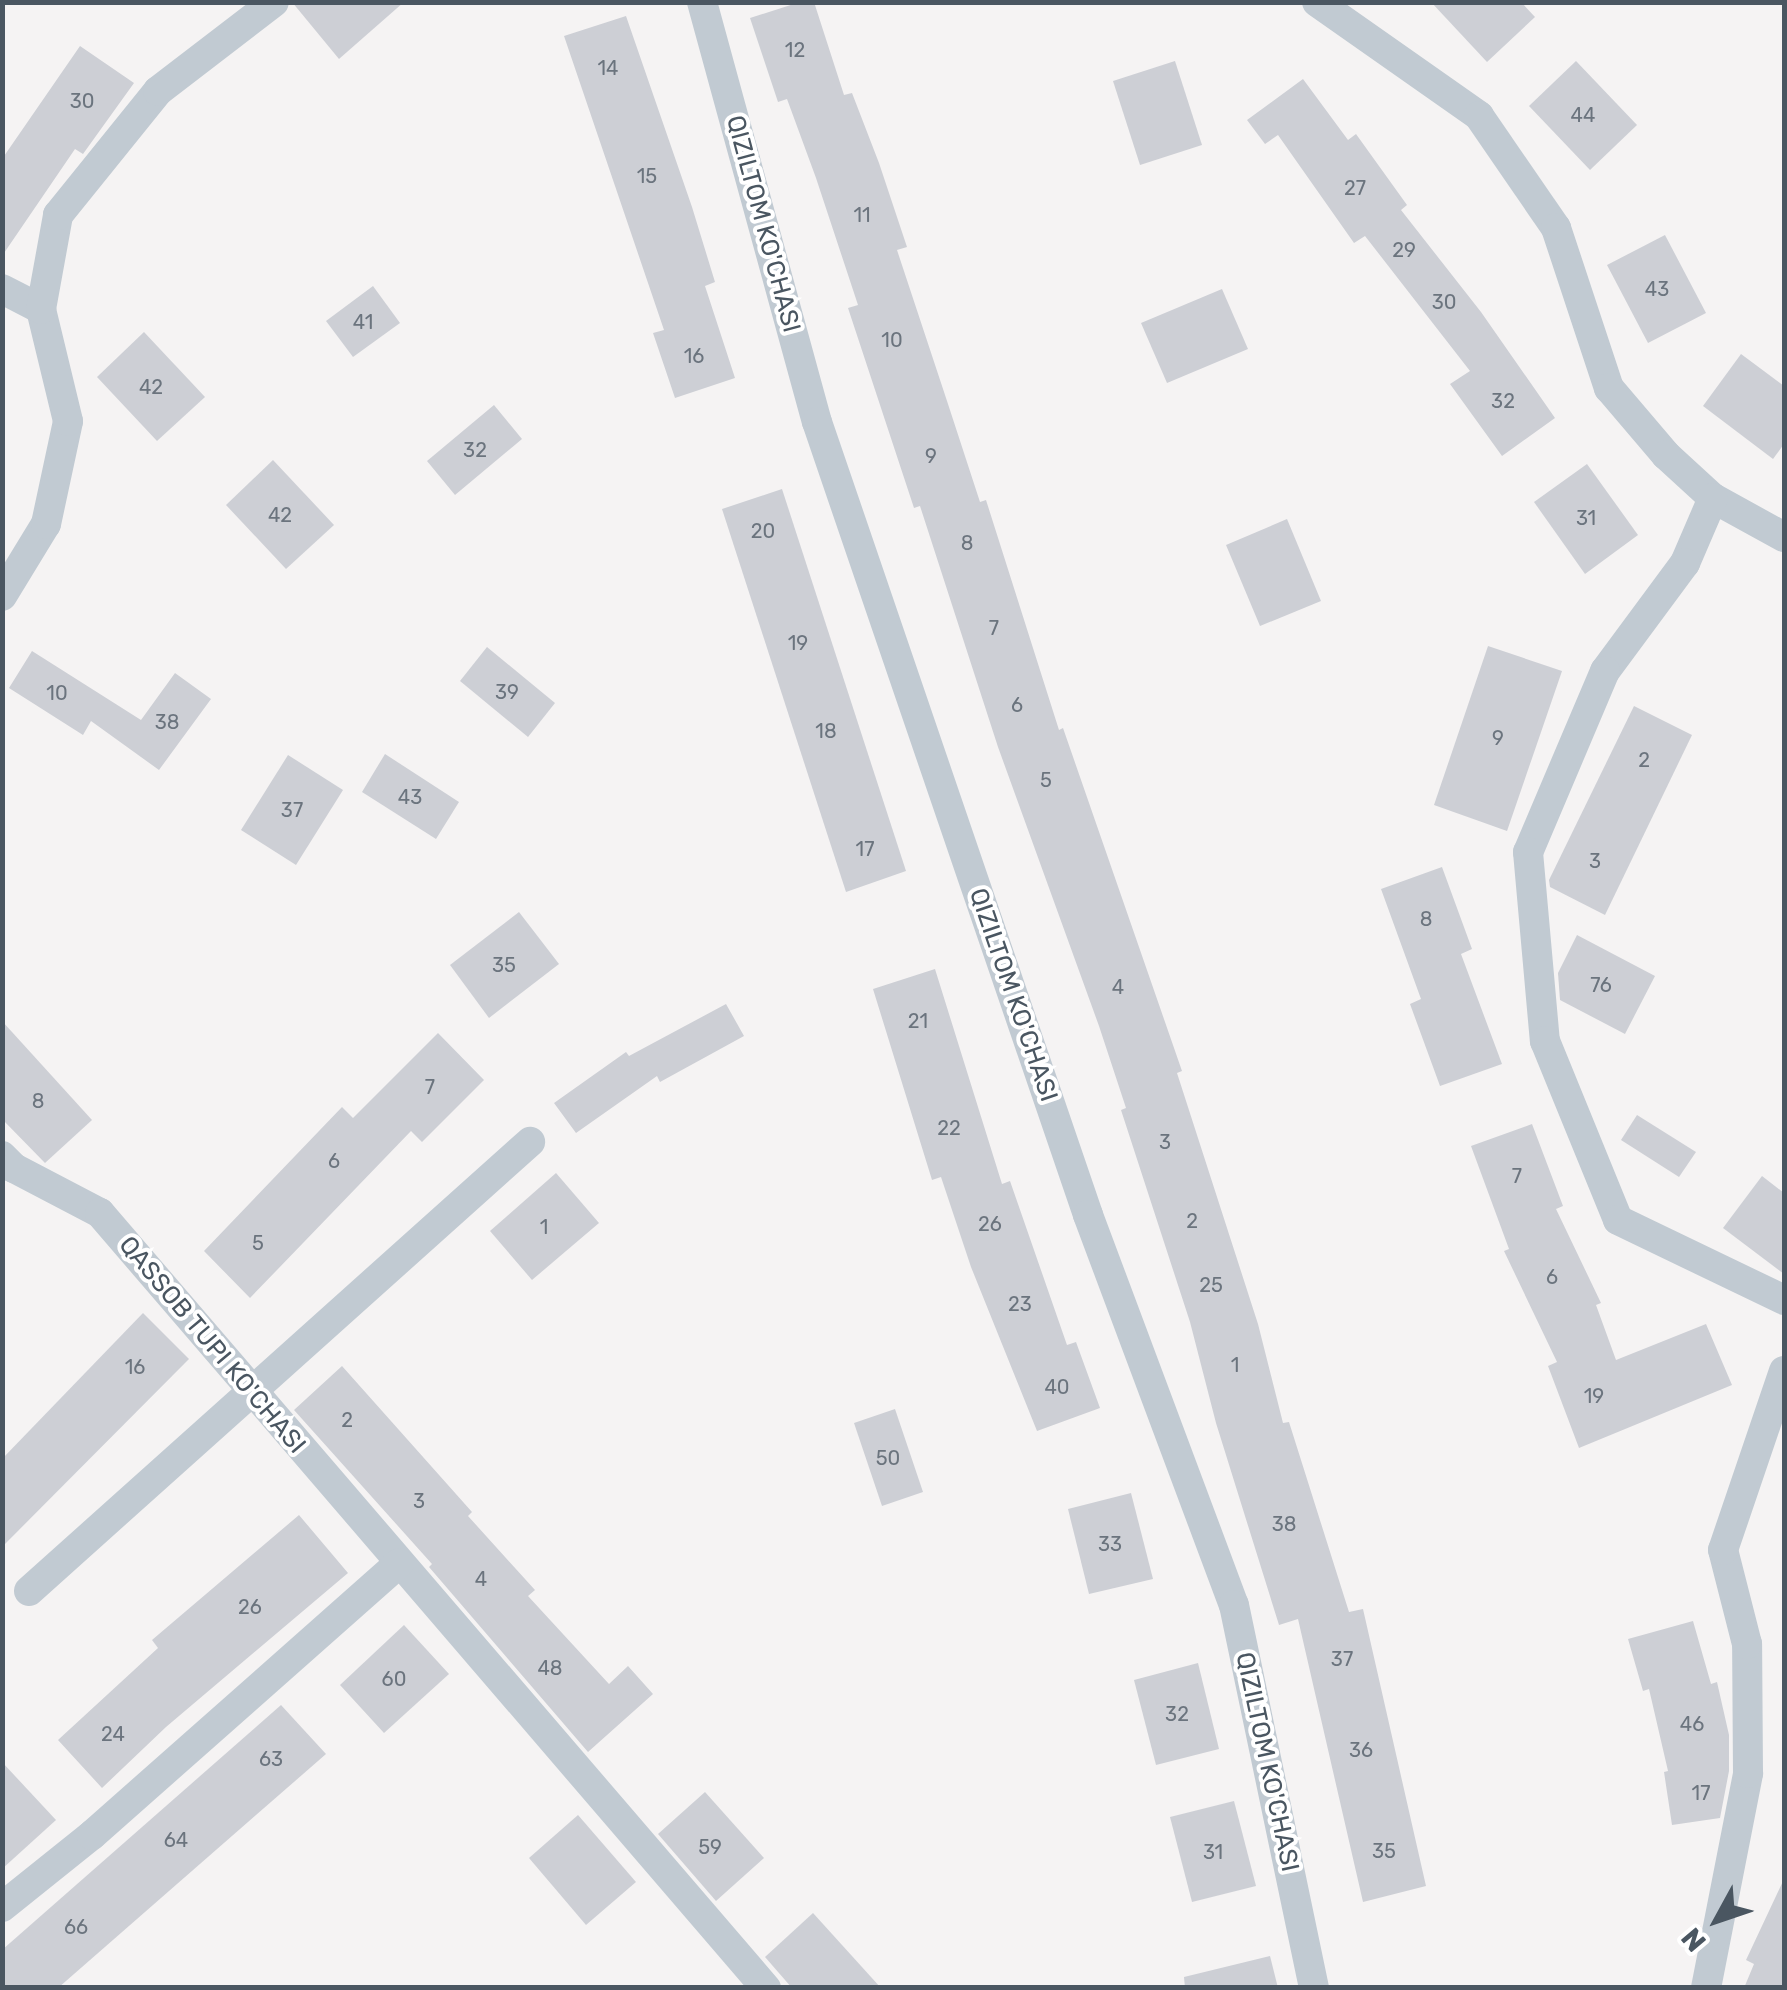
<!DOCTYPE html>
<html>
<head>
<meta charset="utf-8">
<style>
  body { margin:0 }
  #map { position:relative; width:1787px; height:1990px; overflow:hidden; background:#f5f3f3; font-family:Rubik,sans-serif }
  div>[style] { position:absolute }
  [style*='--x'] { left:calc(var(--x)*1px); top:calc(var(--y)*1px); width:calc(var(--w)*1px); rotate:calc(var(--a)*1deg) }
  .building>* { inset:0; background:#cdcfd5 }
  .street>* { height:30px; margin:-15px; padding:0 15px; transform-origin:15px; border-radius:15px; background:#c1cad2 }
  span { translate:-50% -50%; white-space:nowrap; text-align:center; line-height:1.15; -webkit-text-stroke:8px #fff; paint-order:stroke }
  .number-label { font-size:20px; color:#6b747e }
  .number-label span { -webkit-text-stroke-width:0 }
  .street-label { font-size:25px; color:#4a5661 }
  .frame { position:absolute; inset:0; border:5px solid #4a5661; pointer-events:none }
  .north { position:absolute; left:1667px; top:1870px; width:100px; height:100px; -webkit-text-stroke:8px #fff; paint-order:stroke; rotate:230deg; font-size:28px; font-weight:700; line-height:40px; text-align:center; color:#4a5661 }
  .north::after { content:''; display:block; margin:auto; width:35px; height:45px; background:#4a5661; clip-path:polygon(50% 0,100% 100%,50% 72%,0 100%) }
</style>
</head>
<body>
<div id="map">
  <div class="building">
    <i style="clip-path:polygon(292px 2px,404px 2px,339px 59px)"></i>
    <i style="clip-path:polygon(800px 2px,814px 2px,844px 95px,852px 93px,879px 163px,907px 247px,897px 250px,948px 404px,980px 502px,986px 500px,1059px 730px,1063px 728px,1182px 1071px,1177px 1073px,1258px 1324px,1283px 1423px,1289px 1422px,1349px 1612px,1363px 1609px,1426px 1886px,1363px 1902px,1298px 1619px,1279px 1625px,1216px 1423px,1190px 1322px,1121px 1110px,1126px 1108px,1099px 1026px,998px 747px,920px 506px,914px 508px,848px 308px,858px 305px,816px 178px,787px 99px,778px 102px,750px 18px)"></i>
    <i style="clip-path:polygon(1431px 2px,1521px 2px,1535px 17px,1487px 62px)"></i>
    <i style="clip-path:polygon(626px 16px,692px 207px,715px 282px,705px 286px,735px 378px,675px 398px,653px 333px,664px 330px,564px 36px)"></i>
    <i style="clip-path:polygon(80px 46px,134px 83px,83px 154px,75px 149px,2px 256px,2px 159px)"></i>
    <i style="clip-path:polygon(1175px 61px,1202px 145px,1140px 165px,1113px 81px)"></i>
    <i style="clip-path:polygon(1576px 61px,1637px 125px,1590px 170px,1529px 106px)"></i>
    <i style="clip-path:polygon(1303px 79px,1348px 140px,1356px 134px,1407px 205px,1401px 210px,1481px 312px,1555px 418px,1502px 456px,1450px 384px,1470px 371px,1365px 236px,1354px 243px,1278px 135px,1265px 144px,1247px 120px)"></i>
    <i style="clip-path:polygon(1665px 235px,1706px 313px,1648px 343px,1607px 265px)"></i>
    <i style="clip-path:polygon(373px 286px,400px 323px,353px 357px,326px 321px)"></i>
    <i style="clip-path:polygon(1222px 289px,1248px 349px,1167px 383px,1141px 323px)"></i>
    <i style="clip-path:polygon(144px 332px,205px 397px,157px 441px,97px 377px)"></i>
    <i style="clip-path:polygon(1741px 354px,1784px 386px,1784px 444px,1773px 459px,1703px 406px)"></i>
    <i style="clip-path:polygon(494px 405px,522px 439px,455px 495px,427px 461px)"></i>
    <i style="clip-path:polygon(273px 460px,334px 525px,286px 569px,226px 505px)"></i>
    <i style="clip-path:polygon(1587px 464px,1638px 535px,1585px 574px,1534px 502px)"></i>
    <i style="clip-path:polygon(782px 489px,906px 871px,846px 892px,722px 509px)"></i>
    <i style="clip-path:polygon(1287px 519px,1321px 601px,1260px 626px,1226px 545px)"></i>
    <i style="clip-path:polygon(1488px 646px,1562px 671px,1507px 831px,1434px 805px)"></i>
    <i style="clip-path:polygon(487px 647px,555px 703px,528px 737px,460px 681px)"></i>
    <i style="clip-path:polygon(32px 651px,141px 720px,175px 673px,211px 699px,159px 770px,91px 721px,83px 735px,9px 688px)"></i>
    <i style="clip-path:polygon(1634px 706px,1692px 735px,1605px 915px,1550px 887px,1549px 880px)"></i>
    <i style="clip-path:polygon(385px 754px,459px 802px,436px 839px,362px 792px)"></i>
    <i style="clip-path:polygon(288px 755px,343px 790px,296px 865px,241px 830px)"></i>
    <i style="clip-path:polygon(1442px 867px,1472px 949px,1461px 954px,1502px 1064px,1440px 1086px,1410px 1004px,1421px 999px,1381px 889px)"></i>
    <i style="clip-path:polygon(519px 912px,559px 964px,489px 1018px,450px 965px)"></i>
    <i style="clip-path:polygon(1577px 935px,1655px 976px,1625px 1034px,1560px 1000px,1558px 973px)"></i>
    <i style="clip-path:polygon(935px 969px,1002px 1184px,1010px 1181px,1067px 1345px,1076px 1342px,1100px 1408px,1037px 1431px,971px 1267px,941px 1177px,932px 1180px,873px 989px)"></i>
    <i style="clip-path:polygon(726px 1004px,744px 1036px,660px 1082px,657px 1076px,576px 1133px,554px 1103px,626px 1052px,629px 1056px)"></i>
    <i style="clip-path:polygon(2px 1021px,92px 1120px,45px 1163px,2px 1119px)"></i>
    <i style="clip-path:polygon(438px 1033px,484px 1080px,422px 1142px,411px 1131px,250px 1298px,204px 1251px,342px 1107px,353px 1118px)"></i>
    <i style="clip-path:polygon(1637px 1115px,1696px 1152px,1679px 1177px,1621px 1140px)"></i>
    <i style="clip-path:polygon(1532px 1124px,1563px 1206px,1556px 1209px,1601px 1303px,1596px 1305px,1616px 1360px,1706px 1324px,1732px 1385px,1579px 1448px,1548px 1366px,1557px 1362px,1504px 1251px,1509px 1249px,1471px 1146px)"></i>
    <i style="clip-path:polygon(556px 1173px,599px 1223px,532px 1280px,490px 1231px)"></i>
    <i style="clip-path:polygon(1762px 1176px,1784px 1193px,1784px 1274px,1723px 1228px)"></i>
    <i style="clip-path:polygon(143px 1313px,189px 1359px,2px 1547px,2px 1459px)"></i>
    <i style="clip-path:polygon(342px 1366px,472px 1512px,468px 1516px,535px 1590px,528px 1596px,609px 1684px,628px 1666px,653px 1694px,588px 1752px,429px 1567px,432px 1564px,294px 1410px)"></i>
    <i style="clip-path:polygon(895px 1409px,923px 1492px,882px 1506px,854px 1423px)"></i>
    <i style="clip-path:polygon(1131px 1493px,1153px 1579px,1089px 1594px,1068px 1509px)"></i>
    <i style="clip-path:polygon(299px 1515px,348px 1573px,166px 1727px,102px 1788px,58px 1740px,158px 1648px,152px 1640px)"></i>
    <i style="clip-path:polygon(1693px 1621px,1711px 1684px,1717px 1682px,1729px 1735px,1729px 1771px,1720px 1818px,1672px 1825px,1664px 1772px,1668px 1771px,1649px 1689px,1643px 1691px,1628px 1639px)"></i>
    <i style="clip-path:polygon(404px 1625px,449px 1674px,384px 1733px,340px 1685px)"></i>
    <i style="clip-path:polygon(1198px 1663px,1219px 1749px,1156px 1765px,1134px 1680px)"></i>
    <i style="clip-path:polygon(281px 1705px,326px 1754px,58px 1988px,2px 1988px,2px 1950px)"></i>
    <i style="clip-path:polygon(2px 1762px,56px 1820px,2px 1869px)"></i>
    <i style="clip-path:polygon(705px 1792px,764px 1858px,716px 1901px,658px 1834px)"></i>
    <i style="clip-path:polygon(1234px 1801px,1256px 1886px,1192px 1902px,1170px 1817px)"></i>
    <i style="clip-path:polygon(578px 1815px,636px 1882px,586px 1925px,529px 1858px)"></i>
    <i style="clip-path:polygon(1784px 1879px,1784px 1988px,1744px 1988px,1754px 1964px,1746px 1960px)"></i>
    <i style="clip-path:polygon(813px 1913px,881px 1988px,792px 1988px,765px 1957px)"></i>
    <i style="clip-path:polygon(1270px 1956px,1278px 1988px,1185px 1988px,1184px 1977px)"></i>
  </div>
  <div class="street">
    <i style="--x:702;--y:2;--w:435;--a:74.7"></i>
    <i style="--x:817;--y:422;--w:838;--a:71.13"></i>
    <i style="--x:1088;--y:1215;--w:416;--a:69.5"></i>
    <i style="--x:1234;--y:1605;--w:391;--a:78.2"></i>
    <i style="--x:1317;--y:2;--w:198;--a:35.1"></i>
    <i style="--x:1479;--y:116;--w:136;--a:55.5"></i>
    <i style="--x:1556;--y:228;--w:169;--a:71.7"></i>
    <i style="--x:1609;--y:388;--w:88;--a:49.6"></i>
    <i style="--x:1666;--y:455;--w:64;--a:42.5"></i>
    <i style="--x:1713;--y:498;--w:81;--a:28.8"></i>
    <i style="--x:2;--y:289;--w:44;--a:27.1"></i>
    <i style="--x:1713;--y:498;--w:71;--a:113.3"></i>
    <i style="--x:1685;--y:563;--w:134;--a:126.5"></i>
    <i style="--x:1605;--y:671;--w:197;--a:113"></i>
    <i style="--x:1528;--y:852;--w:190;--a:84.9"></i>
    <i style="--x:1545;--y:1041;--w:193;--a:67.8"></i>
    <i style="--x:1618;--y:1220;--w:184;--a:25.7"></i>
    <i style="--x:2;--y:596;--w:84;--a:-58.6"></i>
    <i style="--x:46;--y:524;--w:105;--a:-77.9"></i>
    <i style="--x:68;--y:421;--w:115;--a:-103.6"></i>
    <i style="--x:41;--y:309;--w:96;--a:-79.7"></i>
    <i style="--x:58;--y:215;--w:159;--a:-51.1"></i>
    <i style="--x:158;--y:91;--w:146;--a:-37.5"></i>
    <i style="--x:2;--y:1156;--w:17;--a:45"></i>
    <i style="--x:14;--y:1168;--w:97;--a:27.6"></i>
    <i style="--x:100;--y:1213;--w:1022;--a:49.33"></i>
    <i style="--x:29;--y:1591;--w:673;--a:-41.87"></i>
    <i style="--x:2;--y:1907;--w:115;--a:-38.7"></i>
    <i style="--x:92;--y:1835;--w:410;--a:-41.5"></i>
    <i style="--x:1706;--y:1988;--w:219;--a:-78.9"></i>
    <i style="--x:1748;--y:1773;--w:129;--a:-90.4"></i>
    <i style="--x:1747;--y:1644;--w:97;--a:-104.3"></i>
    <i style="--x:1723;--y:1550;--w:189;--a:-71.2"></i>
  </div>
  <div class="number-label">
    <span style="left:795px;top:50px">12</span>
    <span style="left:608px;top:68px">14</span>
    <span style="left:82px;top:101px">30</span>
    <span style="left:1583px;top:115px">44</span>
    <span style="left:647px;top:176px">15</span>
    <span style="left:1355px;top:188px">27</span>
    <span style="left:862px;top:215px">11</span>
    <span style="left:1404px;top:250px">29</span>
    <span style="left:1657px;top:289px">43</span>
    <span style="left:1444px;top:302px">30</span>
    <span style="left:363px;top:322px">41</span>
    <span style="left:892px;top:340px">10</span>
    <span style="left:694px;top:356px">16</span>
    <span style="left:151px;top:387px">42</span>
    <span style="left:1503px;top:401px">32</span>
    <span style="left:475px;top:450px">32</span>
    <span style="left:931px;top:456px">9</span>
    <span style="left:280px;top:515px">42</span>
    <span style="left:1586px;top:518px">31</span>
    <span style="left:763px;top:531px">20</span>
    <span style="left:967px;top:543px">8</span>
    <span style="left:994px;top:628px">7</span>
    <span style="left:798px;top:643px">19</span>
    <span style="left:507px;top:692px">39</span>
    <span style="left:57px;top:693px">10</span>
    <span style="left:1017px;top:705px">6</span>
    <span style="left:167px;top:722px">38</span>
    <span style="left:826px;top:731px">18</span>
    <span style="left:1498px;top:738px">9</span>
    <span style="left:1644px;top:760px">2</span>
    <span style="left:1046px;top:780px">5</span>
    <span style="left:410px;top:797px">43</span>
    <span style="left:292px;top:810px">37</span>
    <span style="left:865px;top:849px">17</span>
    <span style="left:1595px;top:861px">3</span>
    <span style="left:1426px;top:919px">8</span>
    <span style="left:504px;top:965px">35</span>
    <span style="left:1601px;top:985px">76</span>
    <span style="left:1118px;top:987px">4</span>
    <span style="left:918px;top:1021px">21</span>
    <span style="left:430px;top:1087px">7</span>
    <span style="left:38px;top:1101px">8</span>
    <span style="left:949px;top:1128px">22</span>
    <span style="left:1165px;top:1142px">3</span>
    <span style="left:334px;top:1161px">6</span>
    <span style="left:1517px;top:1176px">7</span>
    <span style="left:1192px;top:1221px">2</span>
    <span style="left:990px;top:1224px">26</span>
    <span style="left:544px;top:1227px">1</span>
    <span style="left:258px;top:1243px">5</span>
    <span style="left:1552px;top:1277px">6</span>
    <span style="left:1211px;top:1285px">25</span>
    <span style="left:1020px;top:1304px">23</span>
    <span style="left:1235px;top:1365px">1</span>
    <span style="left:135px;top:1367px">16</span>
    <span style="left:1057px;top:1387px">40</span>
    <span style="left:1594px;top:1396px">19</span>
    <span style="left:347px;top:1420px">2</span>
    <span style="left:888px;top:1458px">50</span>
    <span style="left:419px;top:1501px">3</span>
    <span style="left:1284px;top:1524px">38</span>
    <span style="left:1110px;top:1544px">33</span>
    <span style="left:481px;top:1579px">4</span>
    <span style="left:250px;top:1607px">26</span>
    <span style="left:1342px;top:1659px">37</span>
    <span style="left:550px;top:1668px">48</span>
    <span style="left:394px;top:1679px">60</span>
    <span style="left:1177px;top:1714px">32</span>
    <span style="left:1692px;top:1724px">46</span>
    <span style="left:113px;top:1734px">24</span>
    <span style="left:1361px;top:1750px">36</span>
    <span style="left:271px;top:1759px">63</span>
    <span style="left:1701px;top:1793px">17</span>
    <span style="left:176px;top:1840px">64</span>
    <span style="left:710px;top:1847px">59</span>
    <span style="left:1384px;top:1851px">35</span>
    <span style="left:1213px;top:1852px">31</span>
    <span style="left:76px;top:1927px">66</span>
  </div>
  <div class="street-label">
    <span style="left:763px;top:224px;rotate:75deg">QIZILTOM KO'CHASI</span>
    <span style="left:1013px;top:995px;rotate:71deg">QIZILTOM KO'CHASI</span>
    <span style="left:212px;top:1345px;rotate:50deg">QASSOB TUPI KO'CHASI</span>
    <span style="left:1267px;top:1762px;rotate:78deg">QIZILTOM KO'CHASI</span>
  </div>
  <div class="frame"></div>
  <div class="north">N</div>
</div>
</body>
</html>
